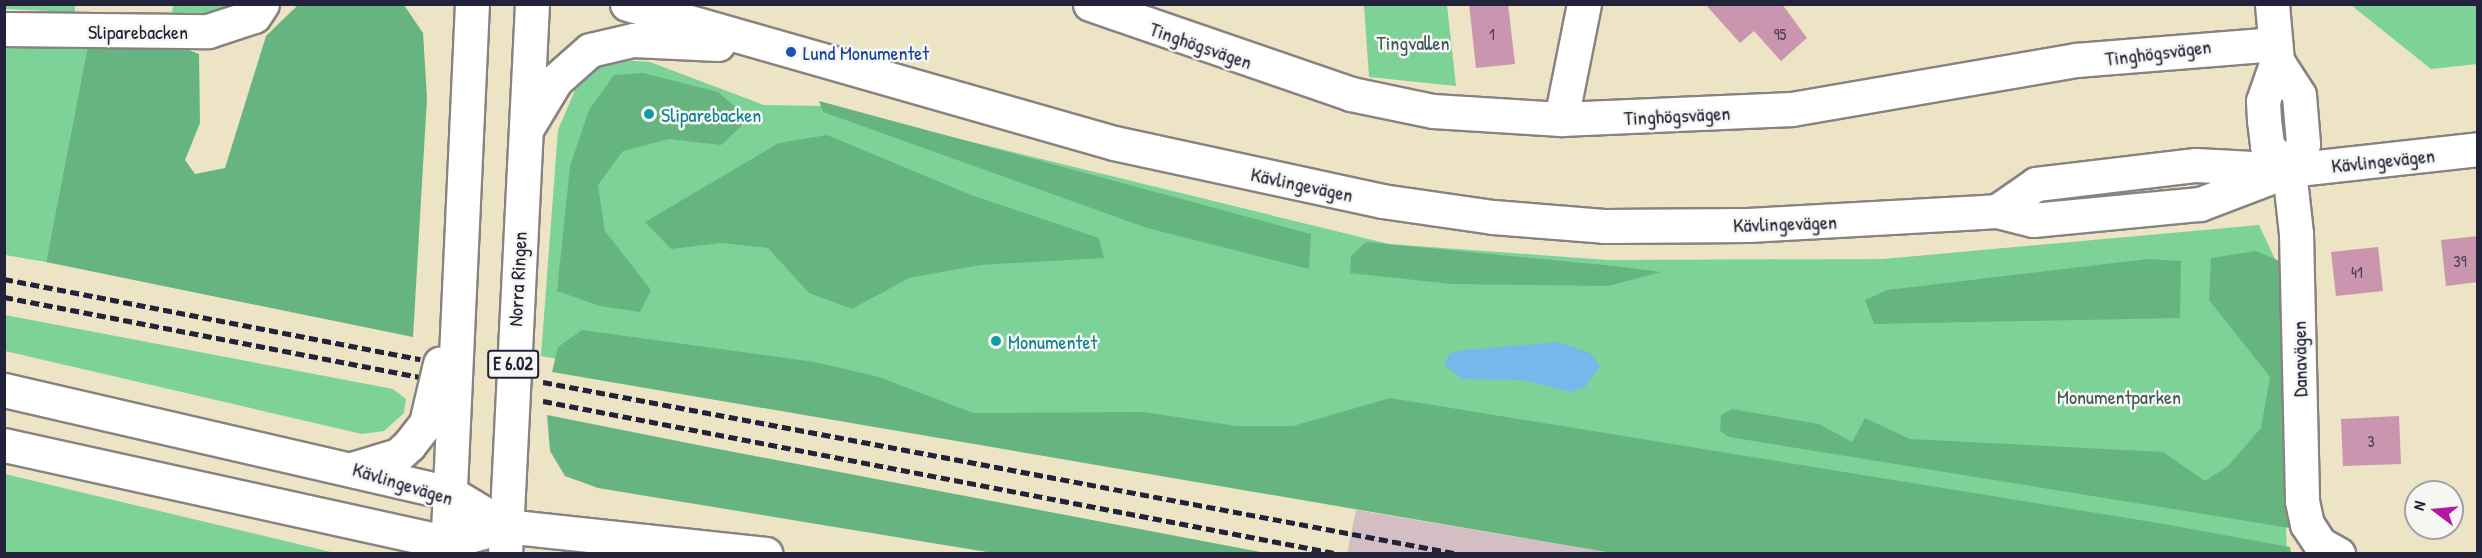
<!DOCTYPE html>
<html>
<head>
<meta charset="utf-8">
<style>
  body { margin:0 }
  #map { position:relative; width:2482px; height:558px; overflow:hidden; background:#ede3c5; font-family:"Patrick Hand",sans-serif }
  div>[style] { position:absolute }
  [style*='--x'] { left:calc(var(--x)*1px); top:calc(var(--y)*1px); width:calc(var(--w)*1px); rotate:calc(var(--a)*1deg) }
  .industrial>* { inset:0; background:#d2bec3 }
  .green>* { inset:0; background:#7dd397 }
  .forest>* { inset:0; background:#66b580 }
  .water>* { inset:0; background:#76b8eb }
  .building>* { inset:0; background:#ca95af }
  .roads { filter:drop-shadow(2px 0 #888280) drop-shadow(-2px 0 #888280) drop-shadow(0 2px #888280) drop-shadow(0 -2px #888280) }
  .minor>* { height:33px; margin:-16.5px; padding:0 16.5px; transform-origin:16.5px; border-radius:16.5px; background:#fff }
  .major>* { height:33px; margin:-16.5px; padding:0 16.5px; transform-origin:16.5px; border-radius:16.5px; background:#fff }
  .rail>* { height:4.5px; margin-top:-2.25px; transform-origin:0; background:repeating-linear-gradient(90deg,#22223b 0 9px,transparent 0 13.5px) }
  .dots>* { width:16px; height:16px; translate:-50% -50%; box-sizing:border-box; border:3px solid #f6f6f2; border-radius:50% }
  span { translate:-50% -50%; white-space:nowrap; text-align:center; line-height:1.15; -webkit-text-stroke:5px #f6f6f2; paint-order:stroke }
  .number-label { font-size:16px; color:#4c3f58 }
  .number-label span { -webkit-text-stroke-width:0 }
  .shield-label span { padding:2px 4px; background:#f6f6f2; border:2px solid; border-radius:4px; -webkit-text-stroke-width:0 }
  .shield-label { font-size:18px; color:#22223b; font-weight:700 }
  .street-label { font-size:20px; color:#22223b }
  .park-label { font-size:20px; color:#3d5757 }
  .transit-label { font-size:20px; color:#164399 }
  .left { translate:0 -50%; text-align:left }
  .culture-label { font-size:20px; color:#0d838f }
  .frame { position:absolute; inset:0; border:6px solid #22223b; pointer-events:none }
  .north { position:absolute; left:2404px; top:480px; width:60px; height:60px; box-sizing:border-box; background:#f6f6f2; border:2px solid #a1a1a9; border-radius:50%; rotate:286deg; font-size:16px; font-weight:700; line-height:24px; text-align:center; color:#22223b }
  .north::after { content:''; display:block; margin:auto; width:21px; height:27px; background:#b5179e; clip-path:polygon(50% 0,100% 100%,50% 72%,0 100%) }
</style>
</head>
<body>
<div id="map">
  <div class="industrial">
    <i style="clip-path:polygon(1356px 510px,1612px 553px,1347px 554px)"></i>
  </div>
  <div class="green">
    <i style="clip-path:polygon(5px 4px,75px 4px,75px 12px,5px 9px)"></i>
    <i style="clip-path:polygon(173px 5px,236px 5px,201px 19px,172px 16px)"></i>
    <i style="clip-path:polygon(1364px 5px,1447px 5px,1456px 86px,1369px 77px)"></i>
    <i style="clip-path:polygon(2351px 5px,2477px 5px,2477px 64px,2431px 69px)"></i>
    <i style="clip-path:polygon(4px 44px,88px 45px,46px 262px,5px 255px)"></i>
    <i style="clip-path:polygon(620px 60px,650px 62px,764px 105px,825px 106px,1389px 244px,1608px 260px,1883px 259px,2259px 225px,2275px 259px,2287px 553px,969px 432px,541px 356px,558px 130px,578px 83px,599px 65px)"></i>
    <i style="clip-path:polygon(5px 315px,393px 389px,406px 399px,404px 413px,384px 431px,362px 434px,5px 351px)"></i>
    <i style="clip-path:polygon(5px 474px,335px 553px,5px 553px)"></i>
  </div>
  <div class="forest">
    <i style="clip-path:polygon(298px 5px,404px 5px,423px 33px,427px 98px,413px 337px,46px 262px,88px 45px,181px 47px,199px 54px,200px 123px,185px 160px,195px 174px,225px 168px,266px 36px)"></i>
    <i style="clip-path:polygon(643px 73px,718px 92px,749px 119px,721px 145px,669px 139px,623px 151px,598px 185px,605px 231px,651px 290px,640px 312px,600px 306px,557px 291px,570px 166px,589px 110px,614px 75px)"></i>
    <i style="clip-path:polygon(819px 101px,1311px 234px,1309px 269px,1147px 228px,823px 112px)"></i>
    <i style="clip-path:polygon(827px 135px,971px 195px,1099px 238px,1104px 258px,980px 265px,909px 278px,852px 309px,809px 293px,768px 248px,721px 243px,671px 249px,645px 222px,779px 143px)"></i>
    <i style="clip-path:polygon(1366px 242px,1615px 266px,1661px 272px,1608px 286px,1451px 284px,1350px 273px,1351px 256px)"></i>
    <i style="clip-path:polygon(2256px 251px,2282px 262px,2290px 528px,1729px 437px,1720px 431px,1721px 415px,1732px 409px,1819px 424px,1852px 442px,1865px 418px,1910px 439px,2163px 452px,2205px 481px,2228px 466px,2261px 428px,2270px 377px,2209px 300px,2211px 258px)"></i>
    <i style="clip-path:polygon(2148px 259px,2181px 261px,2180px 318px,1874px 324px,1865px 300px,1887px 290px)"></i>
    <i style="clip-path:polygon(582px 330px,815px 362px,879px 377px,973px 413px,1143px 412px,1237px 426px,1293px 426px,1390px 398px,2164px 524px,2290px 547px,2291px 553px,1612px 553px,552px 372px,558px 347px)"></i>
    <i style="clip-path:polygon(547px 415px,713px 448px,1266px 553px,993px 553px,598px 488px,565px 476px,550px 451px)"></i>
  </div>
  <div class="water">
    <i style="clip-path:polygon(1559px 342px,1590px 353px,1600px 366px,1585px 387px,1571px 392px,1523px 380px,1463px 379px,1444px 366px,1449px 354px,1463px 350px)"></i>
  </div>
  <div class="building">
    <i style="clip-path:polygon(1469px 4px,1508px 4px,1515px 64px,1476px 68px)"></i>
    <i style="clip-path:polygon(1705px 4px,1782px 4px,1807px 38px,1781px 61px,1754px 31px,1740px 43px)"></i>
    <i style="clip-path:polygon(2478px 236px,2478px 282px,2446px 286px,2441px 240px)"></i>
    <i style="clip-path:polygon(2378px 247px,2383px 291px,2336px 296px,2331px 252px)"></i>
    <i style="clip-path:polygon(2399px 416px,2401px 464px,2343px 466px,2341px 419px)"></i>
  </div>
  <div class="roads">
    <div class="minor">
      <i style="--x:1090;--y:4;--w:276;--a:19"></i>
      <i style="--x:1351;--y:94;--w:84;--a:11.7"></i>
      <i style="--x:1433;--y:111;--w:128;--a:3.6"></i>
      <i style="--x:1561;--y:119;--w:231;--a:-2.5"></i>
      <i style="--x:1792;--y:109;--w:288;--a:-9.8"></i>
      <i style="--x:2076;--y:60;--w:200;--a:-4.6"></i>
      <i style="--x:2272;--y:4;--w:57;--a:85"></i>
      <i style="--x:2277;--y:61;--w:42;--a:109.3"></i>
      <i style="--x:2263;--y:101;--w:19;--a:87"></i>
      <i style="--x:2264;--y:120;--w:26;--a:83"></i>
      <i style="--x:2267;--y:146;--w:33;--a:47"></i>
      <i style="--x:4;--y:29;--w:204;--a:0.6"></i>
      <i style="--x:208;--y:31;--w:48;--a:-18.1"></i>
      <i style="--x:254;--y:16;--w:14;--a:-56"></i>
      <i style="--x:2277;--y:61;--w:40;--a:57.1"></i>
      <i style="--x:2299;--y:95;--w:49;--a:85.3"></i>
      <i style="--x:2303;--y:144;--w:30;--a:118"></i>
      <i style="--x:1561;--y:119;--w:117;--a:-78.7"></i>
      <i style="--x:2289;--y:170;--w:63;--a:83.7"></i>
      <i style="--x:2296;--y:233;--w:268;--a:88.7"></i>
      <i style="--x:2302;--y:501;--w:24;--a:78"></i>
      <i style="--x:2307;--y:524;--w:24;--a:57"></i>
      <i style="--x:2320;--y:544;--w:21;--a:29"></i>
    </div>
    <div class="major">
      <i style="--x:627;--y:4;--w:506;--a:15.93"></i>
      <i style="--x:1114;--y:143;--w:274;--a:12.2"></i>
      <i style="--x:1382;--y:201;--w:112;--a:8.2"></i>
      <i style="--x:1493;--y:217;--w:111;--a:4.6"></i>
      <i style="--x:1604;--y:226;--w:144;--a:-0.4"></i>
      <i style="--x:1748;--y:225;--w:249;--a:-3.2"></i>
      <i style="--x:1997;--y:211;--w:37;--a:14"></i>
      <i style="--x:2033;--y:220;--w:168;--a:-5.5"></i>
      <i style="--x:2200;--y:204;--w:95;--a:-20.9"></i>
      <i style="--x:527;--y:128;--w:56;--a:-58.9"></i>
      <i style="--x:556;--y:80;--w:45;--a:-41.4"></i>
      <i style="--x:590;--y:50;--w:44;--a:-13.1"></i>
      <i style="--x:633;--y:40;--w:85;--a:2.7"></i>
      <i style="--x:1997;--y:211;--w:47;--a:-34.7"></i>
      <i style="--x:2036;--y:184;--w:161;--a:-6.8"></i>
      <i style="--x:2196;--y:165;--w:93;--a:3.1"></i>
      <i style="--x:2289;--y:170;--w:190;--a:-6.3"></i>
      <i style="--x:4;--y:390;--w:458;--a:13"></i>
      <i style="--x:450;--y:493;--w:64;--a:31"></i>
      <i style="--x:4;--y:445;--w:453;--a:12.4"></i>
      <i style="--x:447;--y:542;--w:60;--a:-15.4"></i>
      <i style="--x:505;--y:526;--w:262;--a:6.1"></i>
      <i style="--x:355;--y:468;--w:45;--a:-16.8"></i>
      <i style="--x:398;--y:455;--w:15;--a:-42"></i>
      <i style="--x:409;--y:445;--w:28;--a:-52"></i>
      <i style="--x:426;--y:423;--w:61;--a:-76.7"></i>
      <i style="--x:447;--y:554;--w:551;--a:-87.4"></i>
      <i style="--x:505;--y:554;--w:551;--a:-87.19"></i>
    </div>
  </div>
  <div class="rail">
    <i style="--x:4;--y:279;--w:424;--a:10.9"></i>
    <i style="--x:4;--y:297;--w:422;--a:10.9"></i>
    <i style="--x:543;--y:382;--w:932;--a:10.63"></i>
    <i style="--x:543;--y:401;--w:811;--a:10.88"></i>
  </div>
  <div class="dots">
    <i style="left:791px;top:52px;background:#1a4fb4"></i>
    <i style="left:649px;top:114px;background:#0f9aa8"></i>
    <i style="left:996px;top:341px;background:#0f9aa8"></i>
  </div>
  <div class="number-label">
    <span style="left:1492px;top:34px">1</span>
    <span style="left:1780px;top:34px">95</span>
    <span style="left:2460px;top:261px">39</span>
    <span style="left:2357px;top:272px">41</span>
    <span style="left:2371px;top:441px">3</span>
  </div>
  <div class="shield-label">
    <span style="left:513px;top:364px">E 6.02</span>
  </div>
  <div class="street-label">
    <span style="left:138px;top:31px">Sliparebacken</span>
    <span style="left:1201px;top:45px;rotate:19deg">Tinghögsvägen</span>
    <span style="left:2158px;top:52px;rotate:-7deg">Tinghögsvägen</span>
    <span style="left:1677px;top:115px;rotate:-3deg">Tinghögsvägen</span>
    <span style="left:2383px;top:160px;rotate:-6deg">Kävlingevägen</span>
    <span style="left:1302px;top:184px;rotate:12deg">Kävlingevägen</span>
    <span style="left:1785px;top:223px;rotate:-2deg">Kävlingevägen</span>
    <span style="left:517px;top:279px;rotate:-87deg">Norra Ringen</span>
    <span style="left:2299px;top:359px;rotate:-91deg">Danavägen</span>
    <span style="left:403px;top:483px;rotate:17deg">Kävlingevägen</span>
  </div>
  <div class="park-label">
    <span style="left:1413px;top:42px">Tingvallen</span>
    <span style="left:2119px;top:396px">Monumentparken</span>
  </div>
  <div class="transit-label">
    <span class="left" style="left:803px;top:52px">Lund Monumentet</span>
  </div>
  <div class="culture-label">
    <span class="left" style="left:661px;top:114px">Sliparebacken</span>
    <span class="left" style="left:1008px;top:341px">Monumentet</span>
  </div>
  <div class="frame"></div>
  <div class="north">N</div>
</div>
</body>
</html>
